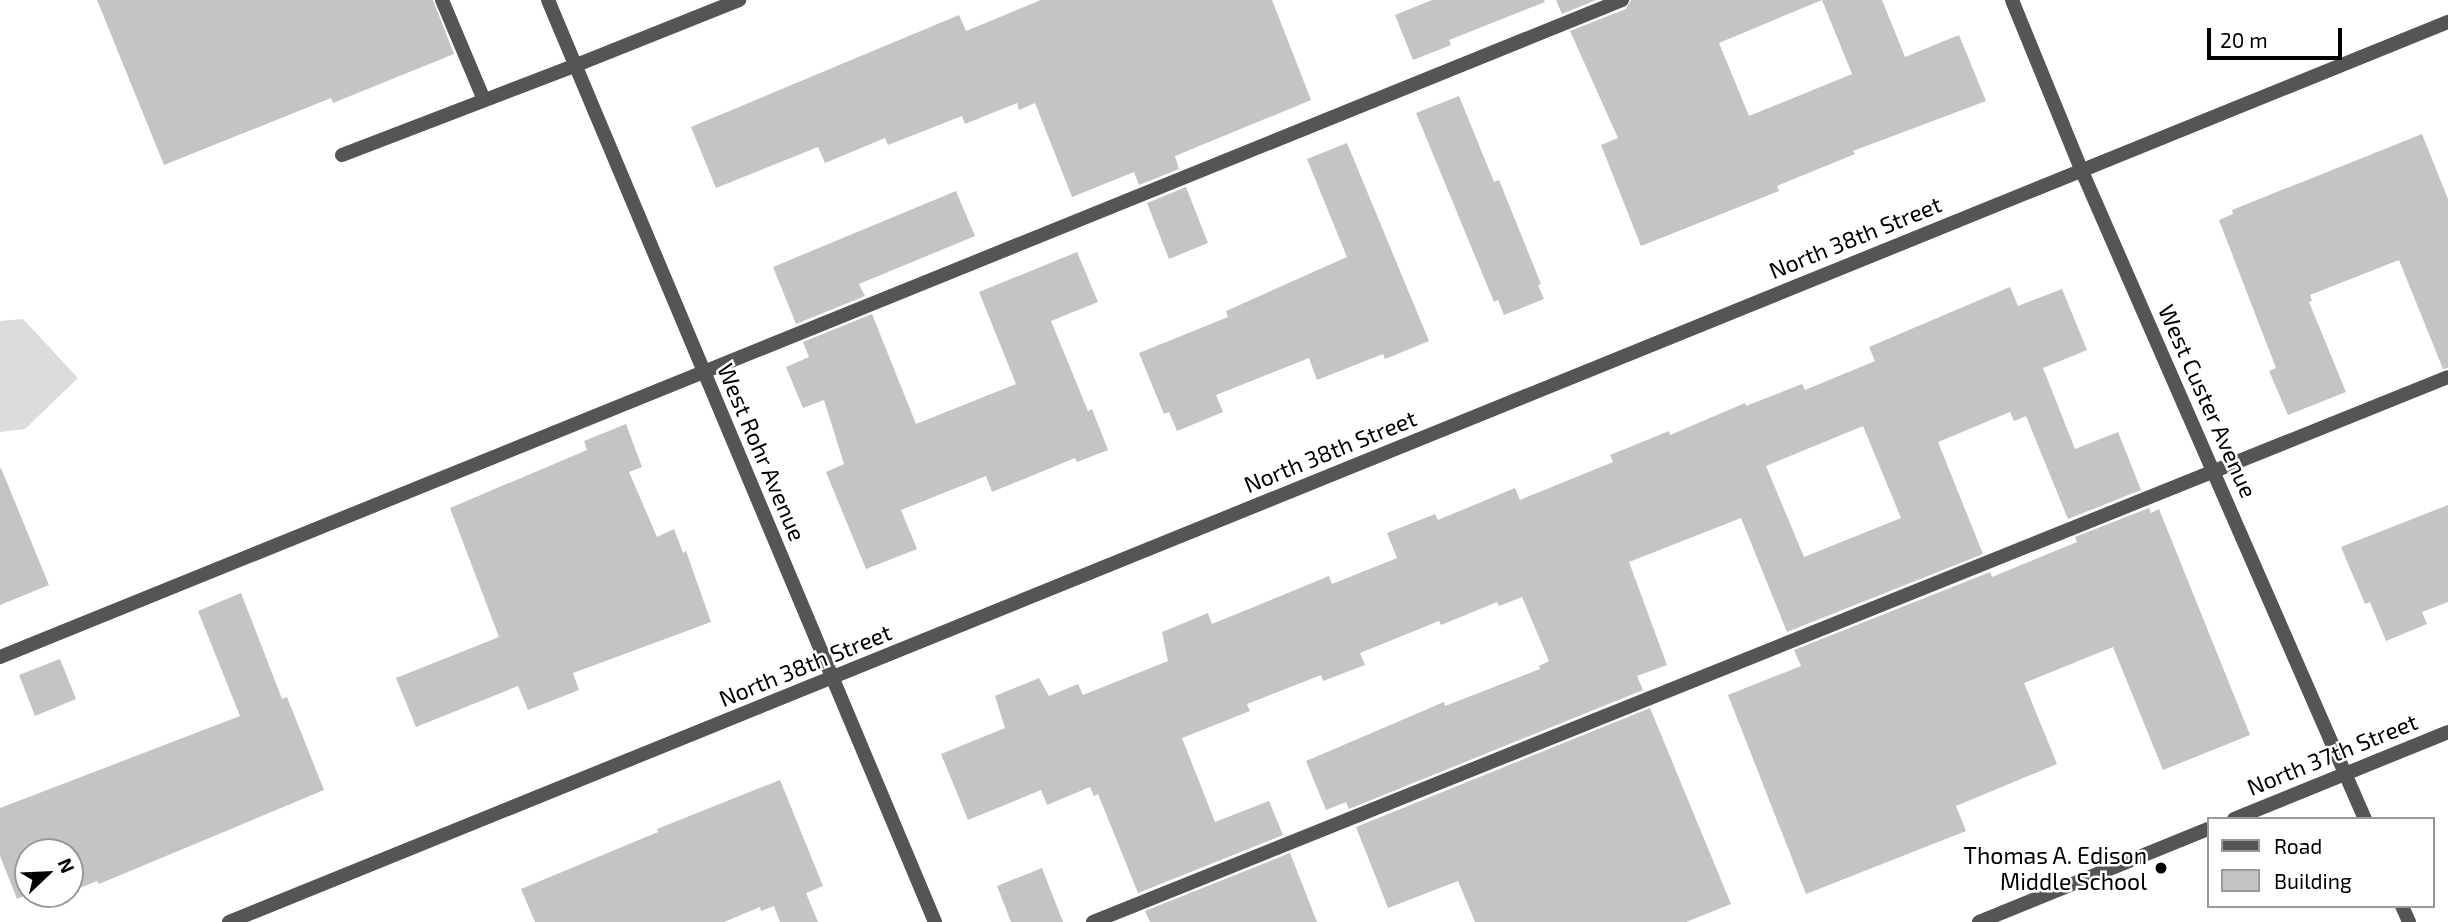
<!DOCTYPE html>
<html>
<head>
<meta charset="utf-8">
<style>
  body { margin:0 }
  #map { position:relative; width:2448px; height:922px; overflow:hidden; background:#fff; font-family:"Exo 2",sans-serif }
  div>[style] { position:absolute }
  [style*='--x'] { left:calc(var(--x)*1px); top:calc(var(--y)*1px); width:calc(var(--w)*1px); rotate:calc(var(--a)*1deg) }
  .green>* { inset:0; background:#dcdcdc }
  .building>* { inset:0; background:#c4c4c4 }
  .service>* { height:14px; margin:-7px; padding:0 7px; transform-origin:7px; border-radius:7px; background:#555 }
  .minor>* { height:14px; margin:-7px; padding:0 7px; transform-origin:7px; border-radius:7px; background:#555 }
  .dots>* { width:19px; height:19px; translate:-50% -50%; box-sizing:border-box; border:4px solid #fff; border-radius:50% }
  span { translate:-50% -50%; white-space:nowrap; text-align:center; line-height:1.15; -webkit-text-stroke:5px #fff; paint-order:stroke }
  .street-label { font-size:23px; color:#000 }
  .poi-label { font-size:23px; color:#000 }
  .right { translate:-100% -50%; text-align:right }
  .legend { position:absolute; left:2207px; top:817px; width:228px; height:91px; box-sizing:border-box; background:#fff; border:2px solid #999; margin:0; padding:9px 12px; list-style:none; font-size:21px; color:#000 }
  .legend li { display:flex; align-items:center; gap:14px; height:35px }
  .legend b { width:35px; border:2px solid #999 }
  .north { position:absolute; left:14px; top:838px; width:70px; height:70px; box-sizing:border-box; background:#fff; border:2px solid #999; border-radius:50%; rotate:67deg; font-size:19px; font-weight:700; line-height:28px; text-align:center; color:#000 }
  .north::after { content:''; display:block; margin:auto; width:24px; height:32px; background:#000; clip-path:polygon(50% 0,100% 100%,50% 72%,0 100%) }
  .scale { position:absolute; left:2207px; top:28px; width:135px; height:32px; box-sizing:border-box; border:4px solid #000; border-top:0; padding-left:9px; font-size:21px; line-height:24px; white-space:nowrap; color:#000; -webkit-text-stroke:5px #fff; paint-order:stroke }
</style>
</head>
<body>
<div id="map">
  <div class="green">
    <i style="clip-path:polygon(23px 319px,78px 378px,25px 429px,0 432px,0 321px)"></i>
  </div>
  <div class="building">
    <i style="clip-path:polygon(97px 0,433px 0,454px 54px,333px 103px,331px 98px,164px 165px)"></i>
    <i style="clip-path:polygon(1041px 0,1272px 0,1311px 100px,1175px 156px,1179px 169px,1139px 185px,1134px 172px,1072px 197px,1035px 103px,1019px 110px,1017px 103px,965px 124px,962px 116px,888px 145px,885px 138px,825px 163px,818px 147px,716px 188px,691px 127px,959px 15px,966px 31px)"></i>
    <i style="clip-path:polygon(1432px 0,1544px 0,1545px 2px,1449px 40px,1451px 45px,1413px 60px,1395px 15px)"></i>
    <i style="clip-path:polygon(1556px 0,1596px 0,1562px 14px)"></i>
    <i style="clip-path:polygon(1631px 0,1822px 0,1719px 43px,1749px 116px,1852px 74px,1822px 0,1882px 0,1905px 57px,1959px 35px,1986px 101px,1853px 151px,1855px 154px,1777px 186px,1779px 191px,1641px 246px,1601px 145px,1618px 138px,1570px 31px,1626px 9px)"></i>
    <i style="clip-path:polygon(1459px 96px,1494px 182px,1499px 180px,1541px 284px,1538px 285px,1544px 299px,1504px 315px,1498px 300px,1494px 302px,1416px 113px)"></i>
    <i style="clip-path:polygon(2422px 134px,2448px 199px,2448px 368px,2443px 369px,2399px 260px,2310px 295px,2312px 301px,2309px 302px,2346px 392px,2288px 415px,2269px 371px,2276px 368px,2219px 220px,2233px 214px,2232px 210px)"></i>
    <i style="clip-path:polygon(1347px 143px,1429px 341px,1385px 359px,1383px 354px,1317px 380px,1309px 358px,1216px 395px,1223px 412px,1177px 431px,1169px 412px,1164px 414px,1139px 353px,1228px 317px,1226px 311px,1347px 257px,1307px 159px)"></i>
    <i style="clip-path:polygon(1186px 187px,1208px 243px,1169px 259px,1147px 203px)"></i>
    <i style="clip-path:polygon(956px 191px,975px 236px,859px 284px,865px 296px,796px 324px,773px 267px)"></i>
    <i style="clip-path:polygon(1077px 252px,1098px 302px,1051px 321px,1088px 411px,1092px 409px,1108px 450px,1077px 462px,1075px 458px,992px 492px,986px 476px,901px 510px,917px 549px,866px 569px,826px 472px,844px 464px,824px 400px,803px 408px,786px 367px,809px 357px,803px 342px,872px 314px,916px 424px,1016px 384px,979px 292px)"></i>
    <i style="clip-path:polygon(evenodd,2010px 287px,2018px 306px,2062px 289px,2087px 350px,2043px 368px,2075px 449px,2118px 432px,2141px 490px,2068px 519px,2026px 416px,2014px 421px,2010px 412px,1938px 442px,1983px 554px,1787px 632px,1741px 518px,1629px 562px,1667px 665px,1637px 676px,1643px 690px,1349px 809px,1346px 802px,1326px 810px,1306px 761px,1444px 702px,1445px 706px,1540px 669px,1539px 666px,1549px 661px,1522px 597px,1499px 606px,1497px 602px,1441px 625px,1439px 621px,1360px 653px,1365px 665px,1323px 681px,1321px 675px,1247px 704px,1250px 711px,1182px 738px,1215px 822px,1269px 801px,1283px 835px,1138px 893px,1098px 794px,1094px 796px,1090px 787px,1047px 805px,1041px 790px,968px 820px,941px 754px,1005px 728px,995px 696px,1039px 678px,1049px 696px,1078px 684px,1083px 695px,1168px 661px,1162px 632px,1208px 613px,1212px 624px,1329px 576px,1332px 584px,1397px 558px,1387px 533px,1435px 514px,1438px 520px,1515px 488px,1520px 500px,1613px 462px,1610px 455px,1669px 431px,1670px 435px,1745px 403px,1746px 406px,1802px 384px,1805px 390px,1875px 361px,1869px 347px,2010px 287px,1863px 426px,1901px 518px,1804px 557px,1766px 466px,1863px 426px)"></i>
    <i style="clip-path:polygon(626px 424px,642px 467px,629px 472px,657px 537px,674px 529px,683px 553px,686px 551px,711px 622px,573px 673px,579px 690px,528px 710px,518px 686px,416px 727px,396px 678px,499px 637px,450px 508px,587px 450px,584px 441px)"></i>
    <i style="clip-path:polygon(1px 468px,49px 585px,0 605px,0 469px)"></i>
    <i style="clip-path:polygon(2448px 505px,2448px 602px,2422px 612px,2427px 624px,2386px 641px,2370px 602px,2365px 604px,2341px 547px)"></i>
    <i style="clip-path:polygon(2149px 508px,2151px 513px,2159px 509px,2250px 735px,2163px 770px,2113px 647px,2024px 683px,2057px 764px,1956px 806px,1966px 831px,1806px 894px,1728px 695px,1801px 666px,1794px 650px,1990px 572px,1992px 577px,2077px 542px,2075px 537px)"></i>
    <i style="clip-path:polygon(241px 593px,282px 699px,287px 697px,324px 790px,99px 884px,97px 881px,70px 892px,70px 852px,28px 852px,29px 894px,17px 899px,0 856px,0 808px,240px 716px,198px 611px)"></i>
    <i style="clip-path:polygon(60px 659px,76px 699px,35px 716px,19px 675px)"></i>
    <i style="clip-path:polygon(1650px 708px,1731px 904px,1686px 922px,1475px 922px,1458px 881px,1388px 908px,1356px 827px)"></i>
    <i style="clip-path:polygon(780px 780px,823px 886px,806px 893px,818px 922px,780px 922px,774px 906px,761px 911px,760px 907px,724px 922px,535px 922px,521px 889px,658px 832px,657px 829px)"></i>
    <i style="clip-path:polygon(1290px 853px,1317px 922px,1150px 922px,1145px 911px)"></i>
    <i style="clip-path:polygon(1042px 868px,1063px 922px,1011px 922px,997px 886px)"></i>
  </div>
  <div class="service">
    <i style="--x:442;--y:0;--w:108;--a:67.2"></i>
    <i style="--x:342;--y:155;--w:248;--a:-21"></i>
    <i style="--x:0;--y:657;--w:1750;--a:-22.05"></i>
    <i style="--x:1093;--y:922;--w:1460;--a:-21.91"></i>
  </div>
  <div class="minor">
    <i style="--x:548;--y:0;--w:1000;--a:67.23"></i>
    <i style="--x:2012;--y:0;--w:183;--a:67.8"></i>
    <i style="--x:2081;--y:169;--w:709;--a:66.4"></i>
    <i style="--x:574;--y:66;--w:178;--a:-21.8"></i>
    <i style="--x:2234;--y:819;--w:231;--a:-22.1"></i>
    <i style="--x:2402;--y:906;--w:17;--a:66"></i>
    <i style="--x:229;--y:922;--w:2395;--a:-22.08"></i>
    <i style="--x:1979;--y:922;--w:247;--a:-22.1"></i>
  </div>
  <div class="dots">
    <i style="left:2161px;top:868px;background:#000"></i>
  </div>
  <div class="street-label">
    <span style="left:1855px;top:237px;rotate:-22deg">North 38th Street</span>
    <span style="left:2208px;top:401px;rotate:66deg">West Custer Avenue</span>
    <span style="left:1330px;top:451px;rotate:-22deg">North 38th Street</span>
    <span style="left:762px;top:452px;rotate:67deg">West Rohr Avenue</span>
    <span style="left:805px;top:665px;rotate:-22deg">North 38th Street</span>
    <span style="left:2332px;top:754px;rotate:-22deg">North 37th Street</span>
  </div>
  <div class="poi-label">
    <span class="right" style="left:2147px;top:868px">Thomas A. Edison<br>Middle School</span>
  </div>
  <ul class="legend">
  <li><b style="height:9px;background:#555"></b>Road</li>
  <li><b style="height:19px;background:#c4c4c4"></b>Building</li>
  </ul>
  <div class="north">N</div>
  <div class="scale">20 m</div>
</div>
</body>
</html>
